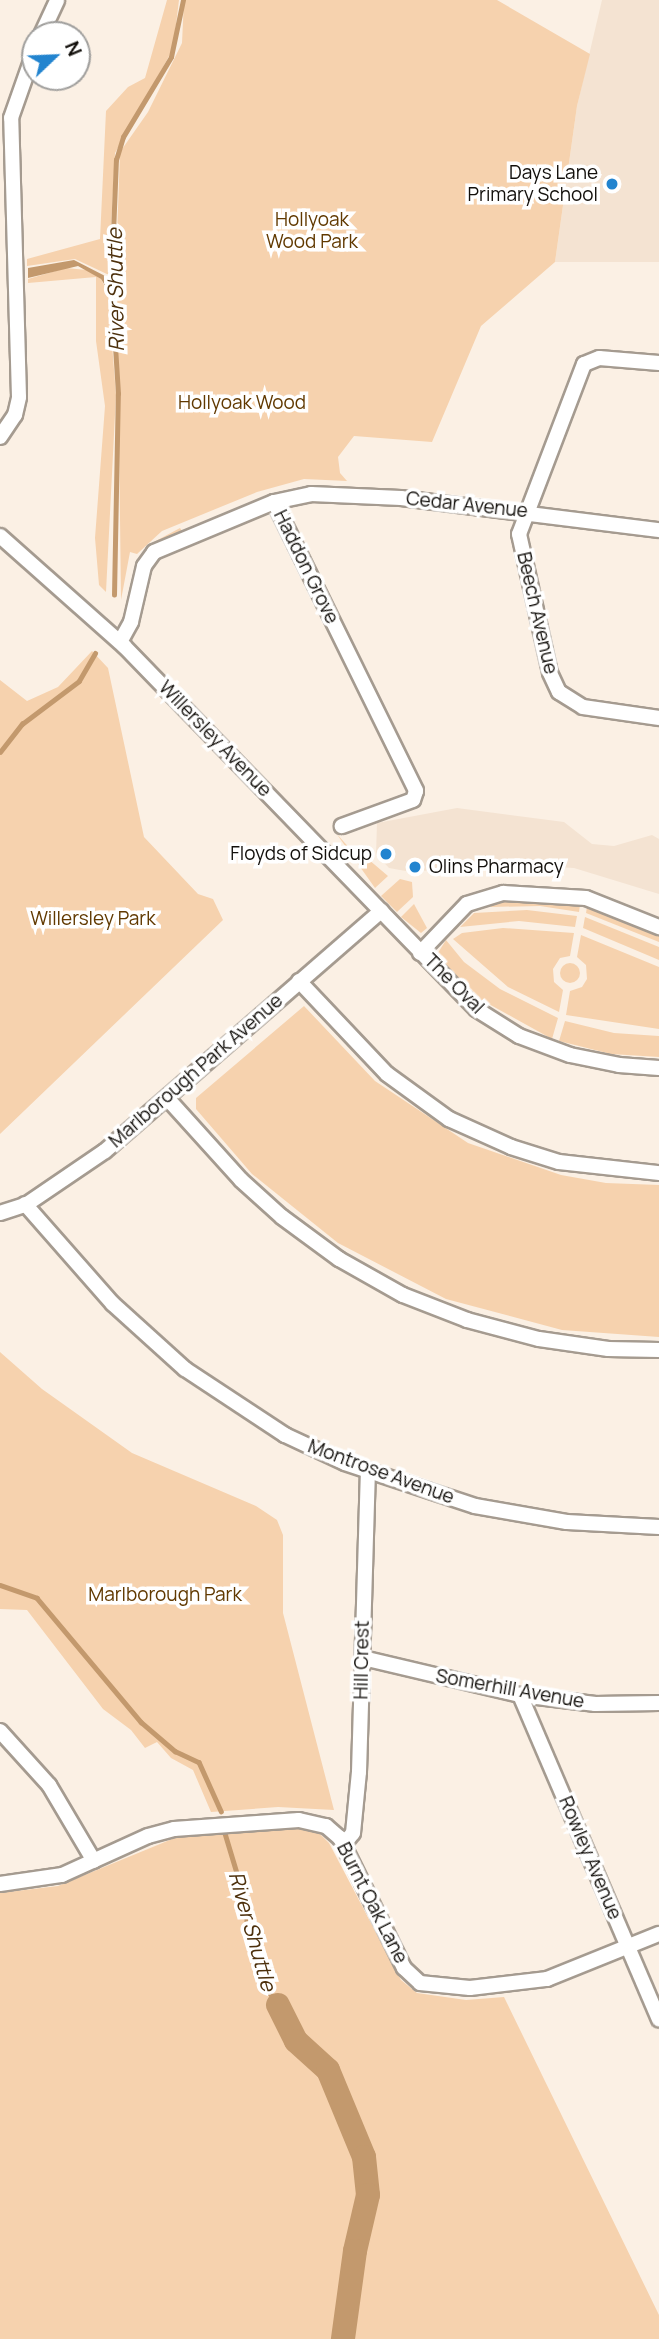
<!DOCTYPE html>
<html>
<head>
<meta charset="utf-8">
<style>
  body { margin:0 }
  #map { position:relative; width:659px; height:2339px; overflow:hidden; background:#fbf0e4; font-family:Manrope,sans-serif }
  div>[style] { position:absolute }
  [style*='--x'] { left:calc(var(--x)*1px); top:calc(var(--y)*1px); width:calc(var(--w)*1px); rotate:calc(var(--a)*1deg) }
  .built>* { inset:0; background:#f4e3d2 }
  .green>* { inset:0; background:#f6d2ae }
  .round { border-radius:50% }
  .water>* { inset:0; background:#c3996d }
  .stream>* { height:4.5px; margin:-2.25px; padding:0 2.25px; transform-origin:2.25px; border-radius:2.25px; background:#c3996d }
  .river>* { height:24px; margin:-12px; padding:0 12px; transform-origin:12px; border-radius:12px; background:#c3996d }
  .roads { filter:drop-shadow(2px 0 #a59b90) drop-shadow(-2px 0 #a59b90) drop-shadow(0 2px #a59b90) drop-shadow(0 -2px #a59b90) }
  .minor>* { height:14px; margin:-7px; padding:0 7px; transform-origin:7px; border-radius:7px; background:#fff }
  .dots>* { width:19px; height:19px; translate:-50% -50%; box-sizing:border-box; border:4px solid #fff; border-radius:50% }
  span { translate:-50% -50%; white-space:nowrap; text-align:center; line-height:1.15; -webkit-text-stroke:7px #fff; paint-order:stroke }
  .poi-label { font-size:19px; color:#120f0b }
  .right { translate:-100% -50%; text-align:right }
  .left { translate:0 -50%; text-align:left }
  .park-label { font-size:19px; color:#613900 }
  .street-label { font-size:19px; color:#120f0b }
  .water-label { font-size:21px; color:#4d300c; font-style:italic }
  .north { position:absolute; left:21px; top:21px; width:70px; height:70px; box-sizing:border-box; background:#fff; border:2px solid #a09f9d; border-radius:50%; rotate:67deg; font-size:19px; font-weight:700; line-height:28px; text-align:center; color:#120f0b }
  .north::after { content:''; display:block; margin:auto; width:24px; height:32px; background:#2284cf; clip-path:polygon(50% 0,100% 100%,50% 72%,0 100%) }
</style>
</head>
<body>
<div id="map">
  <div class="built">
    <i style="clip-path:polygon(602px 0,659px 0,659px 262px,555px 262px,577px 106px)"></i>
    <i style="clip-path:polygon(457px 808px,564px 822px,592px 844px,614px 846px,652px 835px,659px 839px,659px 894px,574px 868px,498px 864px,411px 872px,389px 868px,376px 854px,377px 823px)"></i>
  </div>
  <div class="green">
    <i style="clip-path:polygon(167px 0,179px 0,173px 49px,115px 153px,109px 265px,116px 264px,120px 152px,148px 112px,182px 43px,184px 0,497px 0,590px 54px,577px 106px,555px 262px,481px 326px,432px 442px,354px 436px,338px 457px,340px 473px,347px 481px,304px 479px,257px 492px,162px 531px,137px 554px,130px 552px,121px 600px,117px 273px,109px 275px,75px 259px,27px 266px,27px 259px,100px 239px,106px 111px,128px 87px,145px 78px)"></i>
    <i style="clip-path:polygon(66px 268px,87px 270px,101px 279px,108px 293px,116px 395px,106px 592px,99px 585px,95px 538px,105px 406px,96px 341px,96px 277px,28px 283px,28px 279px)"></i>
    <i style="clip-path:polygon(180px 528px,182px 531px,154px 546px,127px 611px,139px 558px,152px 543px)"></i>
    <i style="clip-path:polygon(92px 651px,108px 668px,144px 837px,198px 894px,213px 899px,223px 920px,0 1134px,0 680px,27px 701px,58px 687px)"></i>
    <i style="clip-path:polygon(336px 833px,352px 851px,355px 848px,388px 876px,375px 888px)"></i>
    <i style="clip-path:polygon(400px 879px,412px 882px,413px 897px,397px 912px,381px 896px)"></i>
    <i style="clip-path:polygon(491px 901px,551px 901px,580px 905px,579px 912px,540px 906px,491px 907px)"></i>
    <i style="clip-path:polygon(414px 904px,427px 928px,421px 933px,401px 917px)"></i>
    <i style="clip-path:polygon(587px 907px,659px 934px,659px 942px,586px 913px)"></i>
    <i style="clip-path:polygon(527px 910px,577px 916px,575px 927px,519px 921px,460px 927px,474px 913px)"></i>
    <i style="clip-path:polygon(585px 917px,659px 947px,659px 960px,583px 928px)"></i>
    <i style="clip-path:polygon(503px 928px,574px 933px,570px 956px,560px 958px,553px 969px,554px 982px,563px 990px,559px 1012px,508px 987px,453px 939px,462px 933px)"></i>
    <i style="clip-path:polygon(581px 935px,659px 967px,659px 1029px,566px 1015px,570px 991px,582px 987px,587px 979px,586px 965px,577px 957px)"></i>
    <i style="clip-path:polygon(446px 940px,464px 962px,500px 989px,558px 1018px,552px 1039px,478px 998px,436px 956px)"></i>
    <i class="round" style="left:560px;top:963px;width:20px;height:20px"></i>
    <i style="clip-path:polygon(304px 1006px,375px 1081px,468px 1143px,561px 1175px,606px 1183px,659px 1185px,659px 1337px,562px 1330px,446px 1299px,338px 1243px,252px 1174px,196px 1109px,196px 1098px)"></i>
    <i style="clip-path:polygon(565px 1021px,614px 1033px,659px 1036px,659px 1057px,611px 1054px,559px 1041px)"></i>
    <i style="clip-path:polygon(0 1352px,42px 1389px,132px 1453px,256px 1506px,277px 1520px,283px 1535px,283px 1613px,334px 1810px,278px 1807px,211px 1812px,193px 1770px,171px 1758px,157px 1742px,145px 1748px,131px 1730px,103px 1709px,27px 1610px,0 1609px)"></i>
    <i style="clip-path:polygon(287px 1827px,318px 1832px,329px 1843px,401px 1980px,417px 1993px,466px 2000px,504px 1997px,659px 2315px,659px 2339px,0 2339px,0 1893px,58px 1886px,177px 1837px)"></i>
  </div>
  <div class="water">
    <i style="clip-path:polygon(74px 260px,109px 278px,109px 292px,101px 279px,78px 266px,28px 278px,28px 268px)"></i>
  </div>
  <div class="stream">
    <i style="--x:114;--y:595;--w:201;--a:-88.9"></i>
    <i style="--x:118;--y:394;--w:111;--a:-93.6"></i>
    <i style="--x:111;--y:283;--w:123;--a:-87.7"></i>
    <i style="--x:116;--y:160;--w:24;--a:-73"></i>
    <i style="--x:123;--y:137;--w:93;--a:-59"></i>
    <i style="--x:171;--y:57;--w:58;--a:-78.1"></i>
    <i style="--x:0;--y:752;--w:36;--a:-52"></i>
    <i style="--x:22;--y:724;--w:71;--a:-37"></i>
    <i style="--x:79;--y:681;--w:32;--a:-60"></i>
    <i style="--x:0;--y:1585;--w:39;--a:19"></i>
    <i style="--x:37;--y:1598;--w:162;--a:50"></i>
    <i style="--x:141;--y:1722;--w:45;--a:40.5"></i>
    <i style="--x:175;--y:1751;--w:26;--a:25"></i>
    <i style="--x:199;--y:1762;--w:54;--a:65.8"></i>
    <i style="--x:224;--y:1830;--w:79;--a:73.2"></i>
    <i style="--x:247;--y:1906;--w:20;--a:90"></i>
    <i style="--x:247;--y:1926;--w:67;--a:71.8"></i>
    <i style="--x:268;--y:1990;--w:18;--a:56"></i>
  </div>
  <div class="river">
    <i style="--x:278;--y:2005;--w:40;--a:63.4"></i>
    <i style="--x:296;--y:2041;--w:43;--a:42.2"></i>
    <i style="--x:328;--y:2070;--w:94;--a:67.5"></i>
    <i style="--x:364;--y:2157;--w:38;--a:84"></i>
    <i style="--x:368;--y:2195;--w:57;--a:103.1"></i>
    <i style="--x:355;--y:2251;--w:89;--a:97.8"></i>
  </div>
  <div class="roads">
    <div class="minor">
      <i style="--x:41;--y:35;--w:38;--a:-65"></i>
      <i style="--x:659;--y:363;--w:60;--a:-175.2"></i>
      <i style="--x:599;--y:358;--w:16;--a:158"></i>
      <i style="--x:584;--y:364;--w:182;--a:110.9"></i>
      <i style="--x:519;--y:534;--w:142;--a:77.4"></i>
      <i style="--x:550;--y:673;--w:21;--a:65"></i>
      <i style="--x:559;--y:692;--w:28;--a:32"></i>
      <i style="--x:583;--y:707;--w:77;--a:8.2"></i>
      <i style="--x:0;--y:437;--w:27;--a:-56"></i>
      <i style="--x:15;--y:415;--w:18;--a:-77"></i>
      <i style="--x:19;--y:397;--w:279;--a:-91.6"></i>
      <i style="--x:11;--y:118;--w:72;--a:-70.6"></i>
      <i style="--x:274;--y:502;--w:38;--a:-12"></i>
      <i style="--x:311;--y:494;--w:90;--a:2.5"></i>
      <i style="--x:401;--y:498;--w:260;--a:7.1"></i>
      <i style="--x:0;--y:536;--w:166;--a:41.6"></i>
      <i style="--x:124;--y:646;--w:506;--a:45.88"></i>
      <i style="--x:476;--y:1009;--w:51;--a:32.1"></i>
      <i style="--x:519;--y:1036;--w:54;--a:20.4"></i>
      <i style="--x:570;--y:1055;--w:50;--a:11.5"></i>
      <i style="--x:619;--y:1065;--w:40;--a:4.3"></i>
      <i style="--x:120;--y:642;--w:23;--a:-61"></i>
      <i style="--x:131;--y:622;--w:57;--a:-76.9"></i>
      <i style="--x:144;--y:566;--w:17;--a:-54"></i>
      <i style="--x:154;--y:552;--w:130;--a:-22.6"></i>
      <i style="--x:274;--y:502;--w:322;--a:63.8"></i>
      <i style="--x:416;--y:791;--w:9;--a:108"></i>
      <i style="--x:413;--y:800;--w:76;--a:159.9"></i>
      <i style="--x:420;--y:953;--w:68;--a:-46.2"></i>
      <i style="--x:467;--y:904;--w:38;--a:-17"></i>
      <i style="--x:503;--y:893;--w:83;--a:3.4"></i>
      <i style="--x:586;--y:898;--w:79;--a:21.7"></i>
      <i style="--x:299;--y:981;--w:128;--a:46.6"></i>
      <i style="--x:387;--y:1074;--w:77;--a:36"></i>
      <i style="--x:449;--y:1119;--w:68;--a:24.3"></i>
      <i style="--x:511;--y:1147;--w:50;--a:17.4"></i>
      <i style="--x:559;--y:1162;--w:101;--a:6.3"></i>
      <i style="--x:167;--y:1098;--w:110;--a:47.9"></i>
      <i style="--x:241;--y:1180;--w:55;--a:42.1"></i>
      <i style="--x:282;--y:1217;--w:71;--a:36.4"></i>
      <i style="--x:339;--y:1259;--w:73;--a:29.4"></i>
      <i style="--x:403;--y:1295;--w:69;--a:21.3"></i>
      <i style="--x:467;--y:1320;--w:74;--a:14.8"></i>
      <i style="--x:539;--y:1339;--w:70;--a:8.2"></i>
      <i style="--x:608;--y:1349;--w:51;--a:1.1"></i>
      <i style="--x:25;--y:1204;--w:133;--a:48.7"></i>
      <i style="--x:113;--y:1304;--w:97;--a:42.1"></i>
      <i style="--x:185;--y:1369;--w:120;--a:33.4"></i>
      <i style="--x:285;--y:1435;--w:66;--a:25"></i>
      <i style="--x:345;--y:1463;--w:137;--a:18.3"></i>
      <i style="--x:475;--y:1506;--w:93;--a:9.9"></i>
      <i style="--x:567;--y:1522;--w:92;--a:3.1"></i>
      <i style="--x:0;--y:1213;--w:28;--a:-18"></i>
      <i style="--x:27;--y:1204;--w:94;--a:-34.2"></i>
      <i style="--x:105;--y:1151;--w:366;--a:-41"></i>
      <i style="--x:363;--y:1658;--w:161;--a:13.3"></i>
      <i style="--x:520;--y:1695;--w:76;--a:6.8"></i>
      <i style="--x:595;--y:1704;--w:64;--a:-0.9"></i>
      <i style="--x:520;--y:1695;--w:353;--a:66.8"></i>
      <i style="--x:0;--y:1731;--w:73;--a:47.8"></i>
      <i style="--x:49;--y:1785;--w:88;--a:59.4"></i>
      <i style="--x:344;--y:1844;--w:14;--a:-51"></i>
      <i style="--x:353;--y:1833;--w:61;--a:-84.4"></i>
      <i style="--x:359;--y:1772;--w:301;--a:-88.3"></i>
      <i style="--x:0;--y:1884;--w:63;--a:-8.3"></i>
      <i style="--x:62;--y:1875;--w:94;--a:-24.4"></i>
      <i style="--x:148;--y:1836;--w:27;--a:-15"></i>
      <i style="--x:174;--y:1829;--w:125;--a:-4.1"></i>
      <i style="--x:299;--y:1820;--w:28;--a:13"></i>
      <i style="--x:326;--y:1826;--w:18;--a:41"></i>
      <i style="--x:340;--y:1838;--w:145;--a:63.8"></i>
      <i style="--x:404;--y:1968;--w:22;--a:43"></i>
      <i style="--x:420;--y:1983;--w:50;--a:5.7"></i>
      <i style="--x:470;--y:1988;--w:78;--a:-6.7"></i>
      <i style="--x:547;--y:1979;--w:121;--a:-21.9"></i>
    </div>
  </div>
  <div class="dots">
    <i style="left:612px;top:184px;background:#2284cf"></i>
    <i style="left:386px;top:854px;background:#2284cf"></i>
    <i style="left:415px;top:867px;background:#2284cf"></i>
  </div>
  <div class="poi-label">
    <span class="right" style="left:598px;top:184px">Days Lane<br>Primary School</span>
    <span class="right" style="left:372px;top:854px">Floyds of Sidcup</span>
    <span class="left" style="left:429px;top:867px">Olins Pharmacy</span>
  </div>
  <div class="park-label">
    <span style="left:312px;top:231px">Hollyoak<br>Wood Park</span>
    <span style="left:242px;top:403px">Hollyoak Wood</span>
    <span style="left:93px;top:919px">Willersley Park</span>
    <span style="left:165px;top:1595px">Marlborough Park</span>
  </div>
  <div class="street-label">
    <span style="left:467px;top:505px;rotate:6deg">Cedar Avenue</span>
    <span style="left:306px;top:567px;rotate:64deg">Haddon Grove</span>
    <span style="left:537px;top:613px;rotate:77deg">Beech Avenue</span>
    <span style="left:215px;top:739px;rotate:46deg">Willersley Avenue</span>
    <span style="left:454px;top:984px;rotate:45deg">The Oval</span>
    <span style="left:196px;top:1071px;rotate:-41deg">Marlborough Park Avenue</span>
    <span style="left:381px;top:1472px;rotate:20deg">Montrose Avenue</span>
    <span style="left:362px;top:1660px;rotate:-89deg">Hill Crest</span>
    <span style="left:510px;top:1689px;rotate:10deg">Somerhill Avenue</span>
    <span style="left:590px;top:1858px;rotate:67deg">Rowley Avenue</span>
    <span style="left:372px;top:1903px;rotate:63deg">Burnt Oak Lane</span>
  </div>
  <div class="water-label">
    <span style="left:115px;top:290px;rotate:-91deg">River Shuttle</span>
    <span style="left:253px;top:1931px;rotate:74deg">River Shuttle</span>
  </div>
  <div class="north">N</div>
</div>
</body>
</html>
